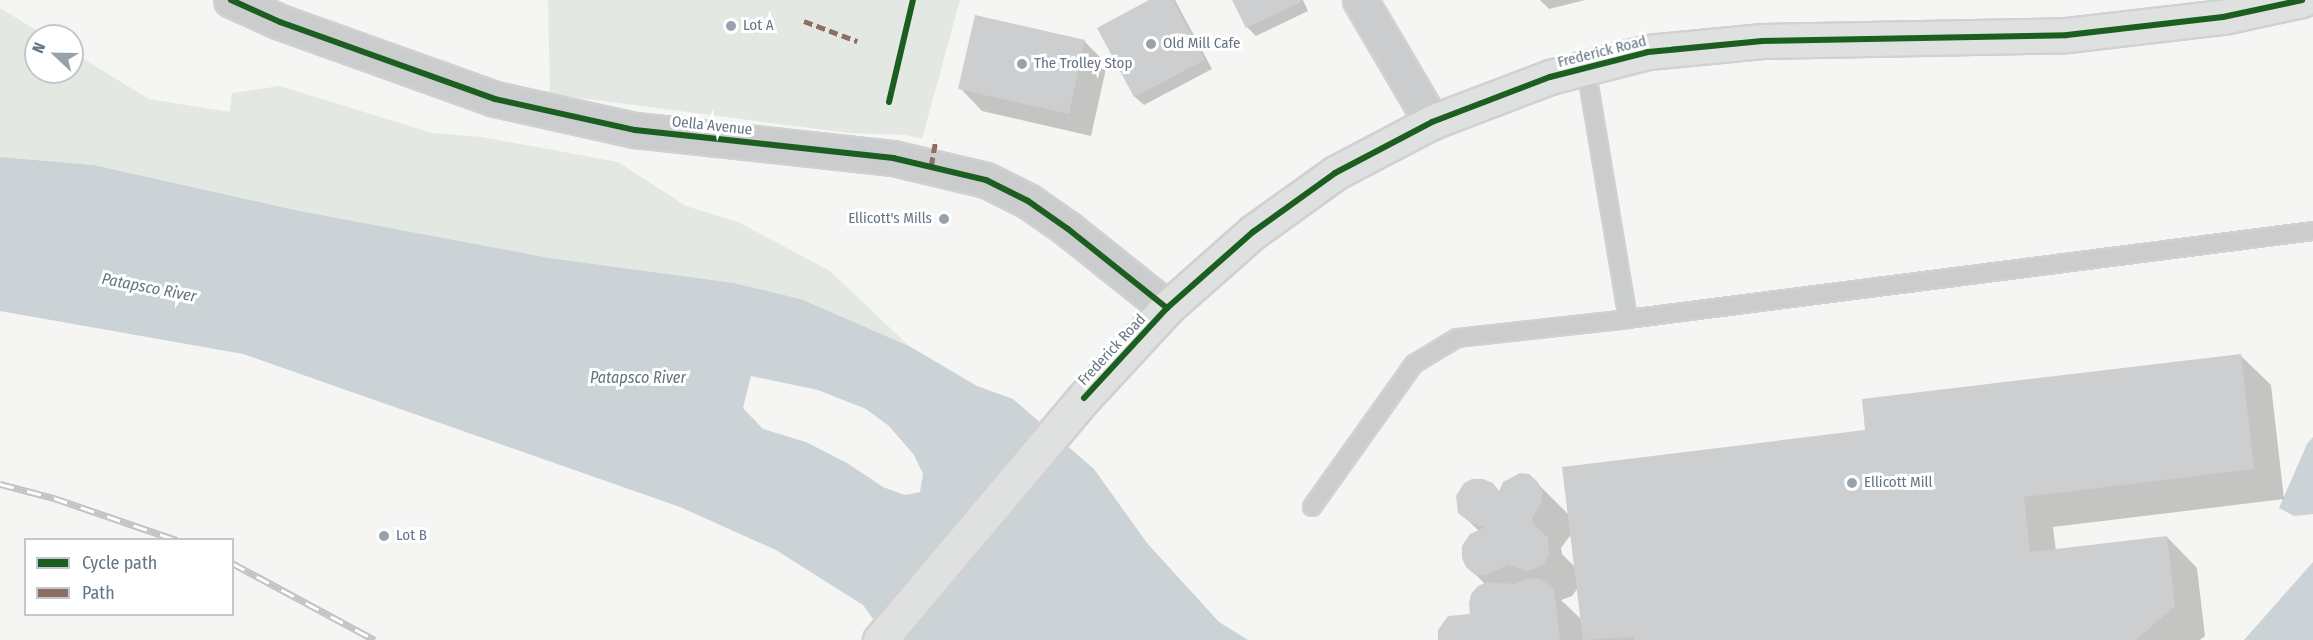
<!DOCTYPE html>
<html>
<head>
<meta charset="utf-8">
<style>
  body { margin:0 }
  #map { position:relative; width:2313px; height:640px; overflow:hidden; background:#f5f5f4; font-family:"Fira Sans Condensed",sans-serif }
  div>[style] { position:absolute }
  [style*='--x'] { left:calc(var(--x)*1px); top:calc(var(--y)*1px); width:calc(var(--w)*1px); rotate:calc(var(--a)*1deg) }
  .green>* { inset:0; background:#e4e8e2 }
  .water>* { inset:0; background:#ccd3d7 }
  .shadow>* { inset:0; background:#0003 }
  .building>* { inset:0; background:#cdcecf }
  .roads { filter:drop-shadow(2px 0 #d1d1d2) drop-shadow(-2px 0 #d1d1d2) drop-shadow(0 2px #d1d1d2) drop-shadow(0 -2px #d1d1d2) }
  .lane>* { height:16px; margin:-8px; padding:0 8px; transform-origin:8px; border-radius:8px; background:#cacccd }
  .street>* { height:33px; margin:-16.5px; padding:0 16.5px; transform-origin:16.5px; border-radius:16.5px; background:#cacccd }
  .secondary>* { height:33px; margin:-16.5px; padding:0 16.5px; transform-origin:16.5px; border-radius:16.5px; background:#dfe0e0 }
  .rail>* { height:7px; margin-top:-3.5px; transform-origin:0; background:repeating-linear-gradient(90deg,#fff 0 14px,#c1c3c4 0 28px); box-sizing:border-box; border-block:2px solid #c1c3c4 }
  .quiet>* { height:4.5px; margin-top:-2.25px; transform-origin:0; background:repeating-linear-gradient(90deg,#8d6e63 0 9px,transparent 0 13.5px) }
  .cycleway>* { height:6px; margin:-3px; padding:0 3px; transform-origin:3px; border-radius:3px; background:#1b5e20 }
  .dots>* { width:16px; height:16px; translate:-50% -50%; box-sizing:border-box; border:3px solid #fff; border-radius:50% }
  span { translate:-50% -50%; white-space:nowrap; text-align:center; line-height:1.15; -webkit-text-stroke:6px #fff; paint-order:stroke }
  .poi-label { font-size:15px; color:#667583 }
  .left { translate:0 -50%; text-align:left }
  .right { translate:-100% -50%; text-align:right }
  .street-label { font-size:15px; color:#667583 }
  .water-label { font-size:16px; color:#62767f; font-style:italic }
  .legend { position:absolute; left:24px; top:538px; width:210px; height:78px; box-sizing:border-box; background:#fff; border:2px solid #c2c8cd; margin:0; padding:8px 10px; list-style:none; font-size:18px; color:#667583 }
  .legend li { display:flex; align-items:center; gap:12px; height:30px }
  .legend b { width:30px; border:2px solid #c2c8cd }
  .north { position:absolute; left:24px; top:24px; width:60px; height:60px; box-sizing:border-box; background:#fff; border:2px solid #c2c8cd; border-radius:50%; rotate:292deg; font-size:16px; font-weight:700; line-height:24px; text-align:center; color:#667583 }
  .north::after { content:''; display:block; margin:auto; width:21px; height:27px; background:#98a2ab; clip-path:polygon(50% 0,100% 100%,50% 72%,0 100%) }
</style>
</head>
<body>
<div id="map">
  <div class="green">
    <i style="clip-path:polygon(548px 0,960px 0,922px 139px,905px 135px,849px 133px,550px 94px)"></i>
    <i style="clip-path:polygon(0 8px,46px 36px,36px 36px,36px 72px,72px 72px,72px 52px,149px 99px,230px 112px,232px 93px,280px 86px,432px 133px,482px 137px,618px 162px,686px 206px,738px 222px,830px 271px,909px 346px,801px 299px,734px 283px,550px 258px,295px 210px,94px 165px,0 157px)"></i>
  </div>
  <div class="water">
    <i style="clip-path:polygon(evenodd,0 157px,94px 165px,295px 210px,550px 258px,734px 283px,801px 299px,909px 346px,977px 386px,1013px 399px,1094px 469px,1147px 543px,1219px 622px,1248px 640px,888px 640px,863px 605px,776px 550px,680px 507px,243px 354px,0 311px,0 157px,751px 376px,818px 390px,866px 409px,889px 426px,914px 455px,923px 474px,920px 492px,905px 495px,883px 487px,847px 463px,806px 442px,763px 429px,743px 408px,751px 376px)"></i>
    <i style="clip-path:polygon(2313px 437px,2313px 514px,2294px 516px,2279px 508px,2307px 444px)"></i>
    <i style="clip-path:polygon(2313px 562px,2313px 640px,2244px 640px)"></i>
  </div>
  <div class="shadow">
    <i style="clip-path:polygon(1152px 0,1175px 0,1212px 69px,1144px 105px,1135px 97px,1099px 28px)"></i>
    <i style="clip-path:polygon(1234px 0,1303px 0,1308px 11px,1256px 36px,1247px 27px)"></i>
    <i style="clip-path:polygon(1540px 0,1585px 0,1549px 9px)"></i>
    <i style="clip-path:polygon(1084px 41px,1107px 64px,1091px 136px,982px 111px,960px 88px)"></i>
    <i style="clip-path:polygon(evenodd,2240px 355px,2271px 385px,2284px 499px,2053px 527px,2056px 551px,2167px 537px,2197px 568px,2205px 636px,2200px 640px,1439px 640px,1440px 630px,1449px 617px,1472px 615px,1486px 585px,1467px 566px,1479px 531px,1459px 512px,1500px 493px,1537px 483px,1570px 516px,1867px 432px,2240px 355px,1572px 533px,1576px 568px,1562px 554px,1561px 548px,1572px 533px,2240px 355px,1578px 588px,1582px 620px,1561px 600px,1572px 596px,1578px 588px)"></i>
  </div>
  <div class="building">
    <i style="clip-path:polygon(1149px 0,1173px 0,1205px 60px,1134px 97px,1097px 28px)"></i>
    <i style="clip-path:polygon(1232px 0,1300px 0,1301px 2px,1246px 28px)"></i>
    <i style="clip-path:polygon(975px 15px,1085px 40px,1069px 114px,958px 89px)"></i>
    <i style="clip-path:polygon(2241px 354px,2254px 469px,2024px 497px,2030px 552px,2167px 536px,2175px 606px,2136px 640px,1634px 640px,1633px 637px,1583px 640px,1562px 467px,1865px 430px,1862px 399px)"></i>
    <i style="clip-path:polygon(1520px 473px,1529px 474px,1538px 482px,1542px 492px,1541px 504px,1532px 518px,1532px 522px,1548px 538px,1549px 556px,1542px 566px,1527px 571px,1508px 565px,1485px 576px,1474px 574px,1466px 567px,1462px 558px,1462px 546px,1470px 534px,1485px 527px,1471px 523px,1458px 513px,1456px 496px,1464px 483px,1472px 479px,1483px 479px,1493px 483px,1499px 491px,1503px 482px)"></i>
    <i style="clip-path:polygon(1529px 578px,1541px 579px,1554px 590px,1560px 640px,1438px 640px,1438px 630px,1448px 616px,1470px 614px,1469px 604px,1471px 594px,1478px 586px,1487px 582px,1515px 584px)"></i>
  </div>
  <div class="roads">
    <div class="lane">
      <i style="--x:1586;--y:68;--w:254;--a:80.5"></i>
      <i style="--x:1312;--y:507;--w:176;--a:-54.5"></i>
      <i style="--x:1414;--y:364;--w:50;--a:-31.2"></i>
      <i style="--x:1457;--y:338;--w:172;--a:-6.3"></i>
      <i style="--x:1628;--y:319;--w:691;--a:-7.32"></i>
    </div>
    <div class="street">
      <i style="--x:231;--y:0;--w:54;--a:24.2"></i>
      <i style="--x:280;--y:22;--w:228;--a:19.7"></i>
      <i style="--x:495;--y:99;--w:143;--a:12.5"></i>
      <i style="--x:635;--y:130;--w:260;--a:6.2"></i>
      <i style="--x:893;--y:158;--w:96;--a:13.3"></i>
      <i style="--x:986;--y:180;--w:47;--a:26.6"></i>
      <i style="--x:1028;--y:201;--w:49;--a:35"></i>
      <i style="--x:1068;--y:229;--w:127;--a:38.6"></i>
      <i style="--x:1360;--y:0;--w:142;--a:59.5"></i>
    </div>
    <div class="secondary">
      <i style="--x:880;--y:640;--w:317;--a:-49.9"></i>
      <i style="--x:1084;--y:398;--w:122;--a:-47.3"></i>
      <i style="--x:1167;--y:308;--w:115;--a:-41.5"></i>
      <i style="--x:1253;--y:232;--w:101;--a:-35.7"></i>
      <i style="--x:1335;--y:173;--w:110;--a:-27.7"></i>
      <i style="--x:1432;--y:122;--w:126;--a:-20.9"></i>
      <i style="--x:1550;--y:77;--w:101;--a:-14.3"></i>
      <i style="--x:1648;--y:52;--w:115;--a:-5.5"></i>
      <i style="--x:1762;--y:41;--w:305;--a:-1.1"></i>
      <i style="--x:2067;--y:35;--w:157;--a:-6.6"></i>
      <i style="--x:2223;--y:17;--w:81;--a:-12.1"></i>
    </div>
  </div>
  <div class="rail">
    <i style="--x:0;--y:484;--w:56;--a:14.5"></i>
    <i style="--x:54;--y:498;--w:130;--a:18.9"></i>
    <i style="--x:232;--y:563;--w:162;--a:28.3"></i>
  </div>
  <div class="quiet">
    <i style="--x:804;--y:21;--w:57;--a:20.7"></i>
    <i style="--x:931;--y:166;--w:27;--a:-80"></i>
  </div>
  <div class="cycleway">
    <i style="--x:231;--y:0;--w:54;--a:24.2"></i>
    <i style="--x:280;--y:22;--w:228;--a:19.7"></i>
    <i style="--x:495;--y:99;--w:143;--a:12.5"></i>
    <i style="--x:635;--y:130;--w:260;--a:6.2"></i>
    <i style="--x:893;--y:158;--w:96;--a:13.3"></i>
    <i style="--x:986;--y:180;--w:47;--a:26.6"></i>
    <i style="--x:1028;--y:201;--w:49;--a:35"></i>
    <i style="--x:1068;--y:229;--w:127;--a:38.6"></i>
    <i style="--x:889;--y:102;--w:105;--a:-76.8"></i>
    <i style="--x:1084;--y:398;--w:122;--a:-47.3"></i>
    <i style="--x:1167;--y:308;--w:115;--a:-41.5"></i>
    <i style="--x:1253;--y:232;--w:101;--a:-35.7"></i>
    <i style="--x:1335;--y:173;--w:110;--a:-27.7"></i>
    <i style="--x:1432;--y:122;--w:126;--a:-20.9"></i>
    <i style="--x:1550;--y:77;--w:101;--a:-14.3"></i>
    <i style="--x:1648;--y:52;--w:115;--a:-5.5"></i>
    <i style="--x:1762;--y:41;--w:305;--a:-1.1"></i>
    <i style="--x:2067;--y:35;--w:157;--a:-6.6"></i>
    <i style="--x:2223;--y:17;--w:81;--a:-12.1"></i>
  </div>
  <div class="dots">
    <i style="left:731px;top:26px;background:#98a2ab"></i>
    <i style="left:1151px;top:44px;background:#98a2ab"></i>
    <i style="left:1022px;top:64px;background:#98a2ab"></i>
    <i style="left:944px;top:219px;background:#98a2ab"></i>
    <i style="left:1852px;top:483px;background:#98a2ab"></i>
    <i style="left:384px;top:536px;background:#98a2ab"></i>
  </div>
  <div class="poi-label">
    <span class="left" style="left:743px;top:26px">Lot A</span>
    <span class="left" style="left:1163px;top:44px">Old Mill Cafe</span>
    <span class="left" style="left:1034px;top:64px">The Trolley Stop</span>
    <span class="right" style="left:932px;top:219px">Ellicott's Mills</span>
    <span class="left" style="left:1864px;top:483px">Ellicott Mill</span>
    <span class="left" style="left:396px;top:536px">Lot B</span>
  </div>
  <div class="street-label">
    <span style="left:1602px;top:52px;rotate:-14deg">Frederick Road</span>
    <span style="left:712px;top:126px;rotate:6deg">Oella Avenue</span>
    <span style="left:1112px;top:350px;rotate:-47deg">Frederick Road</span>
  </div>
  <div class="water-label">
    <span style="left:149px;top:288px;rotate:11deg">Patapsco River</span>
    <span style="left:638px;top:378px">Patapsco River</span>
  </div>
  <ul class="legend">
  <li><b style="height:8px;background:#1b5e20"></b>Cycle path</li>
  <li><b style="height:8px;background:#8d6e63"></b>Path</li>
  </ul>
  <div class="north">N</div>
</div>
</body>
</html>
